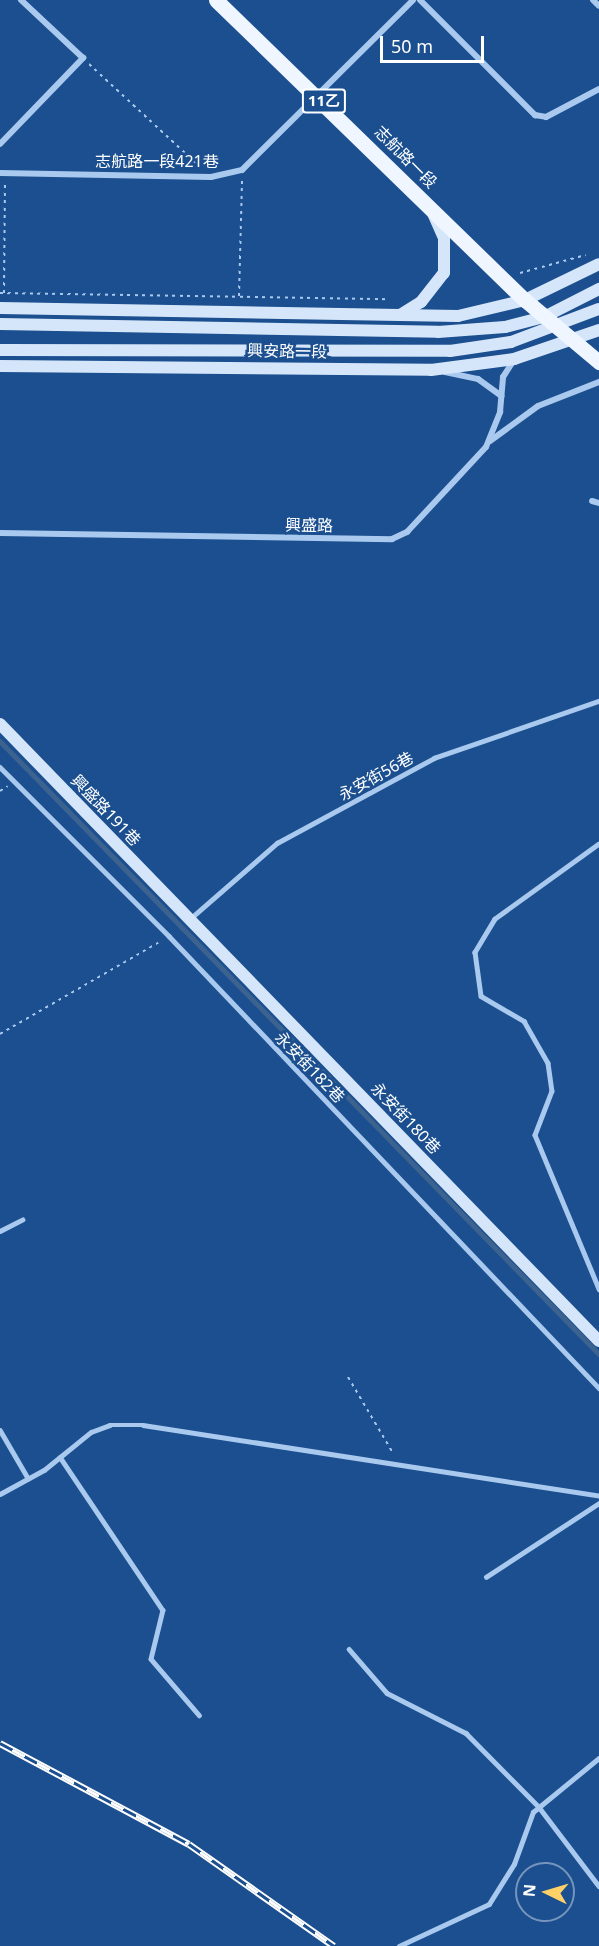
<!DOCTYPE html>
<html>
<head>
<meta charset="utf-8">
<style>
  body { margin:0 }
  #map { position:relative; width:599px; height:1946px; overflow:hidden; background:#1b4f8f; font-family:"Noto Sans","Noto Sans TC",sans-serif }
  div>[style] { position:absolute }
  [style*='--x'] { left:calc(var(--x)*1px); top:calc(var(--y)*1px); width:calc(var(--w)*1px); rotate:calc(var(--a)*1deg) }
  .stream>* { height:4.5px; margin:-2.25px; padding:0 2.25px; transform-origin:2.25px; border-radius:2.25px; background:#3c6290 }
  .path>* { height:2px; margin-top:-1px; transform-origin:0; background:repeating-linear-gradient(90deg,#a9c9ee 0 3px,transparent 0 7.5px) }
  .lane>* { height:4.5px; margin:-2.25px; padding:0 2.25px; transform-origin:2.25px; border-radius:2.25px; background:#a9c9ee }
  .street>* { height:6px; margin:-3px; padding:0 3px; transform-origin:3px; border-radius:3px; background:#a9c9ee }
  .secondary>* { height:12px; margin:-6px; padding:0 6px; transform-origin:6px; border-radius:6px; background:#d6e6fa }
  .primary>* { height:15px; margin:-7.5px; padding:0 7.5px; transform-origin:7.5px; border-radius:7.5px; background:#f0f6ff }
  .rail>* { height:7px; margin-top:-3.5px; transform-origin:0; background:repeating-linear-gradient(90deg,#1b4f8f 0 14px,#fff 0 28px); box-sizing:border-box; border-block:2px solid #fff }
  span { translate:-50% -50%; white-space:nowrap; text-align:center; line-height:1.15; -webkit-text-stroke:5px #1b4f8f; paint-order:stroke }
  .shield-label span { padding:2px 4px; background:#1b4f8f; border:2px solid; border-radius:4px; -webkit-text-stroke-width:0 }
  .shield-label { font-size:15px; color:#fff; font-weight:700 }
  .street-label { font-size:16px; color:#fff }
  .north { position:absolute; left:515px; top:1862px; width:60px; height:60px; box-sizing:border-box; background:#1b4f8f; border:2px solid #7695bc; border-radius:50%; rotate:275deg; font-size:16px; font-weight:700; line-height:24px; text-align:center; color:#fff }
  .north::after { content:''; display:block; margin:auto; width:21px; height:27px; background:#ffd166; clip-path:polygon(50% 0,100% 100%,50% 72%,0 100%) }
  .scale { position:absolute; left:380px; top:36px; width:104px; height:27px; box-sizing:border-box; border:3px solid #fff; border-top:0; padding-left:8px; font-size:18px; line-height:21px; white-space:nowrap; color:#fff; -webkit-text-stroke:4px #1b4f8f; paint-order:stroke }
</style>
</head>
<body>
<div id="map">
  <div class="stream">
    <i style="--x:0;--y:741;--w:857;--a:45.66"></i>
  </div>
  <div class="path">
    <i style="--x:89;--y:64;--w:150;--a:42.8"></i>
    <i style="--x:520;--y:273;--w:68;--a:-15.3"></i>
    <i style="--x:0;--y:293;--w:390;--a:0.9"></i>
    <i style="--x:4;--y:293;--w:111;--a:-89.5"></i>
    <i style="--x:239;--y:296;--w:117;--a:-88.5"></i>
    <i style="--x:0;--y:791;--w:9;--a:-32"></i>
    <i style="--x:0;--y:1034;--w:186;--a:-30"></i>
    <i style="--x:348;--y:1377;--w:88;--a:59.4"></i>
  </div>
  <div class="lane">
    <i style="--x:0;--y:767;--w:239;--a:45"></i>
    <i style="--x:169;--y:936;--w:624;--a:46.43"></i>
    <i style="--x:599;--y:844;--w:128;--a:144.2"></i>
    <i style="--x:495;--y:919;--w:39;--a:121"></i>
    <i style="--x:475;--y:952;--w:44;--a:82.2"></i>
    <i style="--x:481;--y:996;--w:50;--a:30.2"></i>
    <i style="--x:524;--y:1021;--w:48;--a:60.3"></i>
    <i style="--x:548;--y:1063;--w:28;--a:82"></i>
    <i style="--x:552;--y:1091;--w:47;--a:111.1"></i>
    <i style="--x:535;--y:1135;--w:167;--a:67.4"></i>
    <i style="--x:191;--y:918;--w:114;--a:-41.1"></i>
    <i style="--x:277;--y:843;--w:179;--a:-28.4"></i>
    <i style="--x:434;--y:758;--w:175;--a:-19.1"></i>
    <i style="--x:0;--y:1231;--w:25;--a:-27"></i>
    <i style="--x:0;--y:1430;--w:56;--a:59.7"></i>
    <i style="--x:60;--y:1457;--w:184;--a:56.1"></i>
    <i style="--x:163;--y:1610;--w:50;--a:103.8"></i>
    <i style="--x:151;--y:1659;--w:74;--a:49.4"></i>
    <i style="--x:0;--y:1494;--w:50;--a:-28.6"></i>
    <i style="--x:44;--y:1470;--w:60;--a:-39"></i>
    <i style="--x:91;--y:1432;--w:20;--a:-20"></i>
    <i style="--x:110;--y:1425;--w:33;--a:0"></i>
    <i style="--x:143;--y:1425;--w:461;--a:8.8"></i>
    <i style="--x:486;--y:1577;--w:135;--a:-33.2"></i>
    <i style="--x:349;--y:1649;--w:58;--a:49.2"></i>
    <i style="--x:387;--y:1693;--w:89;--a:26.9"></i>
    <i style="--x:466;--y:1733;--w:104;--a:45.4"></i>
    <i style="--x:539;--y:1807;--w:99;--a:52.8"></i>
    <i style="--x:399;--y:1946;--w:99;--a:-25"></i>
    <i style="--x:489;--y:1904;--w:47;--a:-58"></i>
    <i style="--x:514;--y:1864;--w:55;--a:-69.9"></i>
    <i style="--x:533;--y:1812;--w:85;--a:-39.3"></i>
  </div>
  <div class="street">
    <i style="--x:420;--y:0;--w:163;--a:45"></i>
    <i style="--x:535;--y:115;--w:11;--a:10"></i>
    <i style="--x:546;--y:117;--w:60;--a:-27.8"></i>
    <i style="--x:593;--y:0;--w:8;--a:45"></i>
    <i style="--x:0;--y:144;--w:120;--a:-46"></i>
    <i style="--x:83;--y:58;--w:85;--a:-136.9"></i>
    <i style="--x:0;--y:173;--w:211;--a:1.1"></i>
    <i style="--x:211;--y:177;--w:32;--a:-13"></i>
    <i style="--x:242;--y:170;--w:241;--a:-44.8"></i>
    <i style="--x:445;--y:372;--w:34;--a:12"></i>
    <i style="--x:478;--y:379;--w:29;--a:36"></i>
    <i style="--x:490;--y:441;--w:59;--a:-36.1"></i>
    <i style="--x:538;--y:406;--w:66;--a:-21.5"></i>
    <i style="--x:592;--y:501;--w:7;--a:16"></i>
    <i style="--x:0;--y:533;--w:392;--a:0.9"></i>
    <i style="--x:392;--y:539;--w:17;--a:-25"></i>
    <i style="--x:407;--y:532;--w:116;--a:-47.1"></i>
    <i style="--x:486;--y:447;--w:38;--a:-68"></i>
    <i style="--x:500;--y:412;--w:35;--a:-85"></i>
    <i style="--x:503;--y:377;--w:20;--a:-57"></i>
  </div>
  <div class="secondary">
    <i style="--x:0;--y:308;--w:458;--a:1"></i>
    <i style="--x:458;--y:316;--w:69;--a:-13.4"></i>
    <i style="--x:525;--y:300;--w:82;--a:-25.9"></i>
    <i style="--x:400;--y:315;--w:25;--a:-32"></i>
    <i style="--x:421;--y:302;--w:37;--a:-52"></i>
    <i style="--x:444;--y:273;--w:35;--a:-90"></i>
    <i style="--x:444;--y:238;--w:30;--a:-114"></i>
    <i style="--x:0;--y:324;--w:438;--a:1"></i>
    <i style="--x:438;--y:332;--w:67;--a:-4.3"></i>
    <i style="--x:505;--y:327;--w:40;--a:-14.4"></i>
    <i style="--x:544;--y:317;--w:62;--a:-27"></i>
    <i style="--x:0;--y:350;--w:450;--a:0.1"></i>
    <i style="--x:450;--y:351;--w:62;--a:-8.4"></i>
    <i style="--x:511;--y:342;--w:94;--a:-20.6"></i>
    <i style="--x:0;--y:366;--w:431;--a:0.5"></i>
    <i style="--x:431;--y:370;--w:84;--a:-7.5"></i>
    <i style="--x:514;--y:359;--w:90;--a:-18.8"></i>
    <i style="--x:0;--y:724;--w:860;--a:45.85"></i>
  </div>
  <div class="primary">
    <i style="--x:216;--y:0;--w:431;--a:44.2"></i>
    <i style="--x:525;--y:300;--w:97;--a:40"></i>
  </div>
  <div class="rail">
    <i style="--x:0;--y:1743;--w:214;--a:28.1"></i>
    <i style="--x:189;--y:1844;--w:177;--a:35.1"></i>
  </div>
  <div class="shield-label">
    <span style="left:324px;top:101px">11乙</span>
  </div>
  <div class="street-label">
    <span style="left:406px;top:157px;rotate:45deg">志航路一段</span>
    <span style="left:157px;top:161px">志航路一段421巷</span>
    <span style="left:287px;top:351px;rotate:1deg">興安路一段</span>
    <span style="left:309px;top:525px;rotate:1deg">興盛路</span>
    <span style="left:376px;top:776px;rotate:-29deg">永安街56巷</span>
    <span style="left:106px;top:810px;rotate:46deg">興盛路191巷</span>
    <span style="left:310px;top:1067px;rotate:46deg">永安街182巷</span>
    <span style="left:406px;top:1118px;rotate:46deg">永安街180巷</span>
  </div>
  <div class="north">N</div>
  <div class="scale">50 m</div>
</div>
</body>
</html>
